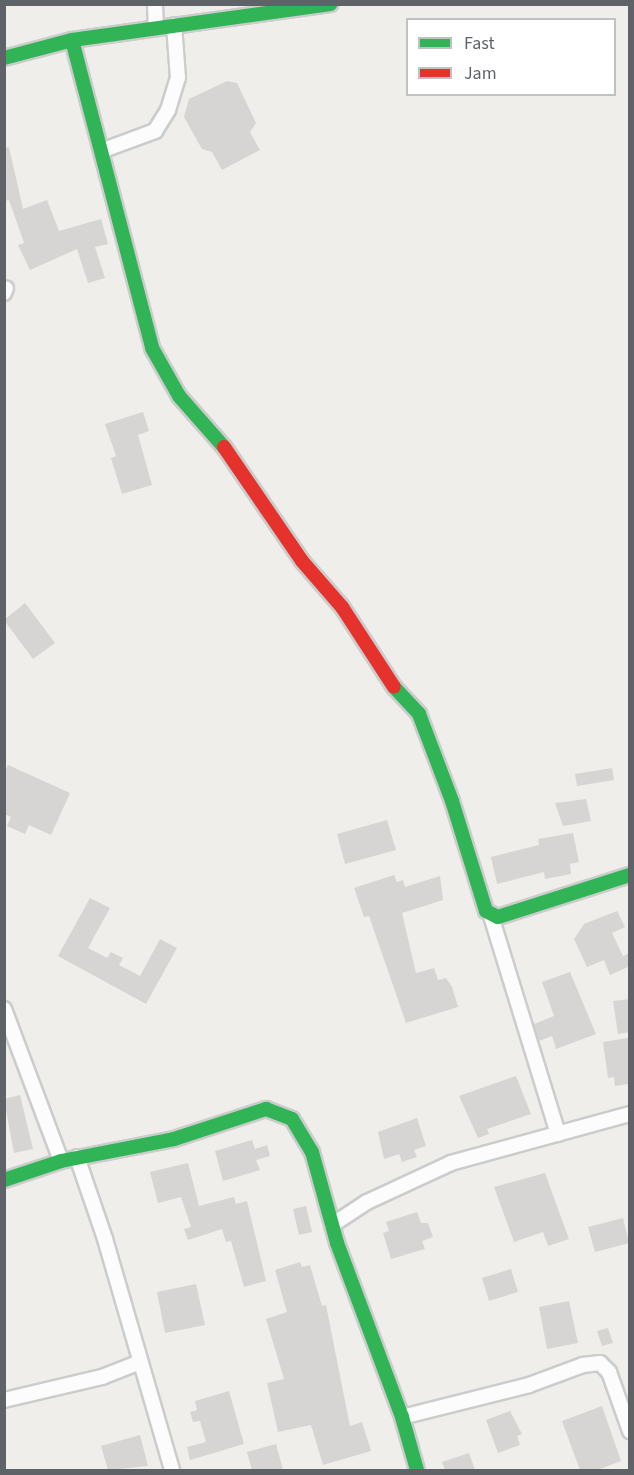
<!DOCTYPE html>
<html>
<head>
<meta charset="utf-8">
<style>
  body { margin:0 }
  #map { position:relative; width:634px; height:1475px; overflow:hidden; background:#efeeea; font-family:"Source Sans 3",sans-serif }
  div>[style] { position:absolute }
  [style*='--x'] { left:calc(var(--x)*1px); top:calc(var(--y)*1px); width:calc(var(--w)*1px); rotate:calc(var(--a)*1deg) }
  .building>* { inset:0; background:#d6d5d3 }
  .roads { filter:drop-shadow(2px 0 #cbcccc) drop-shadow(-2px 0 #cbcccc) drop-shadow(0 2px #cbcccc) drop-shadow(0 -2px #cbcccc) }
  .street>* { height:14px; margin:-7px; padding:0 7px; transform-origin:7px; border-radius:7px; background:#fdfcfc }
  .fast>* { height:14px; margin:-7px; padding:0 7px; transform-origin:7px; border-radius:7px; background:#30b455 }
  .jam>* { height:14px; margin:-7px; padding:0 7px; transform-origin:7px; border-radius:7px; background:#e5322d }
  span { translate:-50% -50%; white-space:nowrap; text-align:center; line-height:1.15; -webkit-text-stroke:4.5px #fff; paint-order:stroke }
  .frame { position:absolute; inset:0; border:6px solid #5f6368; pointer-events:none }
  .legend { position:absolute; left:406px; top:18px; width:210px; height:78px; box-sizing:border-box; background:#fff; border:2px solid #bfc1c3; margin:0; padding:8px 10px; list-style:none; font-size:18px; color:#5f6368 }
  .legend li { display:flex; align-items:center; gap:12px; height:30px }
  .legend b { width:30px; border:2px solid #bfc1c3 }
</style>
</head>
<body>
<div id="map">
  <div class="building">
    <i style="clip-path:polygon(227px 81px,237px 83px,256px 123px,250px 132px,260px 150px,222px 170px,212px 152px,202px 149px,184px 117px,189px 99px)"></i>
    <i style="clip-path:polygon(9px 147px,23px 209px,47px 200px,59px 231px,101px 219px,108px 244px,95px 247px,105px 278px,88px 283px,77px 249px,30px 270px,18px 245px,24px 243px,9px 200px,4px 201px,4px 148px)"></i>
    <i style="clip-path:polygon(143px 412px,149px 431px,138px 435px,152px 485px,122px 494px,111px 458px,116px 456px,105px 424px)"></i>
    <i style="clip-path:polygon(25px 603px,55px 643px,33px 659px,4px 620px)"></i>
    <i style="clip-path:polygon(8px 765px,70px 793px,51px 835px,29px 825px,25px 834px,7px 826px,11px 817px,4px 814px,4px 773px)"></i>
    <i style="clip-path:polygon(612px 768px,614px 780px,577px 786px,575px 774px)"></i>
    <i style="clip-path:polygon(586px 799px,591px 821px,563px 826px,555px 803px)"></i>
    <i style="clip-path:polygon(387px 820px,396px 850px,345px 864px,337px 834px)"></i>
    <i style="clip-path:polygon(573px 833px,579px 862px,570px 864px,571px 874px,545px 879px,544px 872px,497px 884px,491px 857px,539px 845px,538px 839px)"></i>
    <i style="clip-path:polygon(394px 875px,397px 882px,403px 880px,405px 887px,440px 876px,443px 900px,402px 913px,416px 973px,434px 968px,438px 980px,446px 978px,452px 987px,458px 1007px,406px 1023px,369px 916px,364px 917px,354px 888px)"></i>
    <i style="clip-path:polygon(90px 898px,110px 908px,88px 948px,107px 958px,111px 952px,123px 958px,119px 965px,140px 976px,160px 939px,177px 948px,146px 1004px,58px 956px)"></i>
    <i style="clip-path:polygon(617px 911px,625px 927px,612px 933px,623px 956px,630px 953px,630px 966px,610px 975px,604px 960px,587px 967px,574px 939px,584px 924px)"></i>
    <i style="clip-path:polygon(570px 972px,596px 1034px,556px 1049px,552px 1036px,539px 1041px,534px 1024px,554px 1016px,542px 982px)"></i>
    <i style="clip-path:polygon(630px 999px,630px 1032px,618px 1034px,613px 1001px)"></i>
    <i style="clip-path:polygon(628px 1038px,628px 1084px,615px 1086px,614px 1077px,608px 1078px,603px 1042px)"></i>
    <i style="clip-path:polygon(516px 1076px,531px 1114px,487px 1129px,489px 1134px,478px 1138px,459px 1096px)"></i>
    <i style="clip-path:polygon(20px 1095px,33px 1149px,14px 1153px,4px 1099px)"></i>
    <i style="clip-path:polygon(417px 1118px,426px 1146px,414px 1150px,417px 1157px,402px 1162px,399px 1154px,384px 1159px,378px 1132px)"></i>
    <i style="clip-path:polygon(252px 1140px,255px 1149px,267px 1145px,270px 1156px,256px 1160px,260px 1170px,223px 1181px,215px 1151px)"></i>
    <i style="clip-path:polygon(188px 1163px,199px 1206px,234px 1197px,236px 1204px,247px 1201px,266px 1281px,244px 1287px,231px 1241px,226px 1242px,222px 1229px,188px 1240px,184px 1229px,191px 1227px,181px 1197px,158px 1203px,150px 1172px)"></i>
    <i style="clip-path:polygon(545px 1173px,569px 1239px,548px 1246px,543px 1232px,514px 1242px,494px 1187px)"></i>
    <i style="clip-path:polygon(306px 1206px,312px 1232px,299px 1235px,293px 1209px)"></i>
    <i style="clip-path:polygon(417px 1212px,421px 1223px,428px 1223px,433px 1237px,422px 1241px,425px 1249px,391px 1259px,383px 1233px,389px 1231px,386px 1222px)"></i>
    <i style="clip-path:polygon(623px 1218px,629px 1243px,595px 1252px,588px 1227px)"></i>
    <i style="clip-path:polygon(300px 1262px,302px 1267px,310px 1265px,322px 1306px,326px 1305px,350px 1426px,362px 1422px,371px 1451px,323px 1465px,311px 1425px,278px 1432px,267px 1383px,284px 1379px,266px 1319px,287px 1312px,275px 1270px)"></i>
    <i style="clip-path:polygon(511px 1269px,518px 1292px,489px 1301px,482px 1278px)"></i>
    <i style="clip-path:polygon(196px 1284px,205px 1325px,165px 1333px,157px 1292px)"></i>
    <i style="clip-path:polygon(569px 1301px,578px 1343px,547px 1349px,539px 1307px)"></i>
    <i style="clip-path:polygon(608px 1328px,613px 1343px,602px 1346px,597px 1331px)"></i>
    <i style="clip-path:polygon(229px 1391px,244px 1444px,190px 1460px,187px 1447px,206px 1442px,200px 1421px,193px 1422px,190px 1412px,197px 1410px,195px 1401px)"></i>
    <i style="clip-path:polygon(602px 1406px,621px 1461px,597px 1470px,580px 1470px,562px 1421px)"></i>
    <i style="clip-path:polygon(510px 1411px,522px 1434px,517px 1436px,520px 1445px,498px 1453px,486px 1420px)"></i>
    <i style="clip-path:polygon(140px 1435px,148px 1466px,108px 1470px,101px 1446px)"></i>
    <i style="clip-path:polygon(276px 1444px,283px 1470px,252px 1470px,247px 1452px)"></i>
    <i style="clip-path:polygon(469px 1453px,475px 1470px,445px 1470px,442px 1462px)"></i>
  </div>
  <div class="roads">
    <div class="street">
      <i style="--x:155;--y:4;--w:24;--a:88"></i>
      <i style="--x:101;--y:151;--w:58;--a:-20.3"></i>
      <i style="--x:155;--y:131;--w:25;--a:-58"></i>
      <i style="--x:168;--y:110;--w:34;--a:-73"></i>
      <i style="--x:178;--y:78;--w:53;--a:-94.3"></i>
      <i style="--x:4;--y:293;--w:5;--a:-68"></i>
      <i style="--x:491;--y:916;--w:228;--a:72.9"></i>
      <i style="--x:4;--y:1009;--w:162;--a:69.4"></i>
      <i style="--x:77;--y:1157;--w:87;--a:71.1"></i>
      <i style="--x:105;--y:1239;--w:241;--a:73.8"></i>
      <i style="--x:332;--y:1225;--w:42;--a:-33.3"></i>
      <i style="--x:367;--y:1202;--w:93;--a:-24.9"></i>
      <i style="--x:451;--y:1163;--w:186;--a:-15.3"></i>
      <i style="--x:4;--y:1400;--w:101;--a:-13.2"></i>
      <i style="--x:102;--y:1377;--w:41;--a:-21.5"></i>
      <i style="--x:402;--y:1417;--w:131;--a:-14.1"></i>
      <i style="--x:529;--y:1385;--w:58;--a:-20.3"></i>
      <i style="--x:583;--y:1365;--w:17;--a:-7"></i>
      <i style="--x:600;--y:1363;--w:13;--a:45"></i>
      <i style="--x:609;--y:1372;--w:63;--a:70.4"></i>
    </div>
    <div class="fast">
      <i style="--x:72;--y:40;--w:318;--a:75.4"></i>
      <i style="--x:152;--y:348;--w:55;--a:60.6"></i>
      <i style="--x:179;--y:396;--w:68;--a:48.6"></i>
      <i style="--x:4;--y:58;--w:70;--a:-14.8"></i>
      <i style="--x:72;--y:40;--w:261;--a:-7.9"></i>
      <i style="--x:394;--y:687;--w:37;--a:47"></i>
      <i style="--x:419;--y:714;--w:93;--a:69.2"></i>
      <i style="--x:452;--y:801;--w:115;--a:72.8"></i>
      <i style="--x:486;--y:911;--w:13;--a:27"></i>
      <i style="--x:498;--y:917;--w:139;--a:-17.7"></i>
      <i style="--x:4;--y:1180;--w:60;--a:-18.4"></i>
      <i style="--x:61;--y:1161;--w:115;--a:-11"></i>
      <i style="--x:174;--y:1139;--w:97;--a:-18.1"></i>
      <i style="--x:266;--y:1109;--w:28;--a:21"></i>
      <i style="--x:292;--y:1119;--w:39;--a:59"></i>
      <i style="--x:312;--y:1152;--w:94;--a:74.6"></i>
      <i style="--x:337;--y:1243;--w:186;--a:69.5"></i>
      <i style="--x:402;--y:1417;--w:55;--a:74.2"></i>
    </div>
    <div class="jam">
      <i style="--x:224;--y:447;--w:138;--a:55.6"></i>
      <i style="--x:302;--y:561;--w:61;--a:49"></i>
      <i style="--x:342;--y:607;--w:95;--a:57"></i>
    </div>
  </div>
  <div class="frame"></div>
  <ul class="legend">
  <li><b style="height:8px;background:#30b455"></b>Fast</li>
  <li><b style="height:8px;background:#e5322d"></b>Jam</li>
  </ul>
</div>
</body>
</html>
